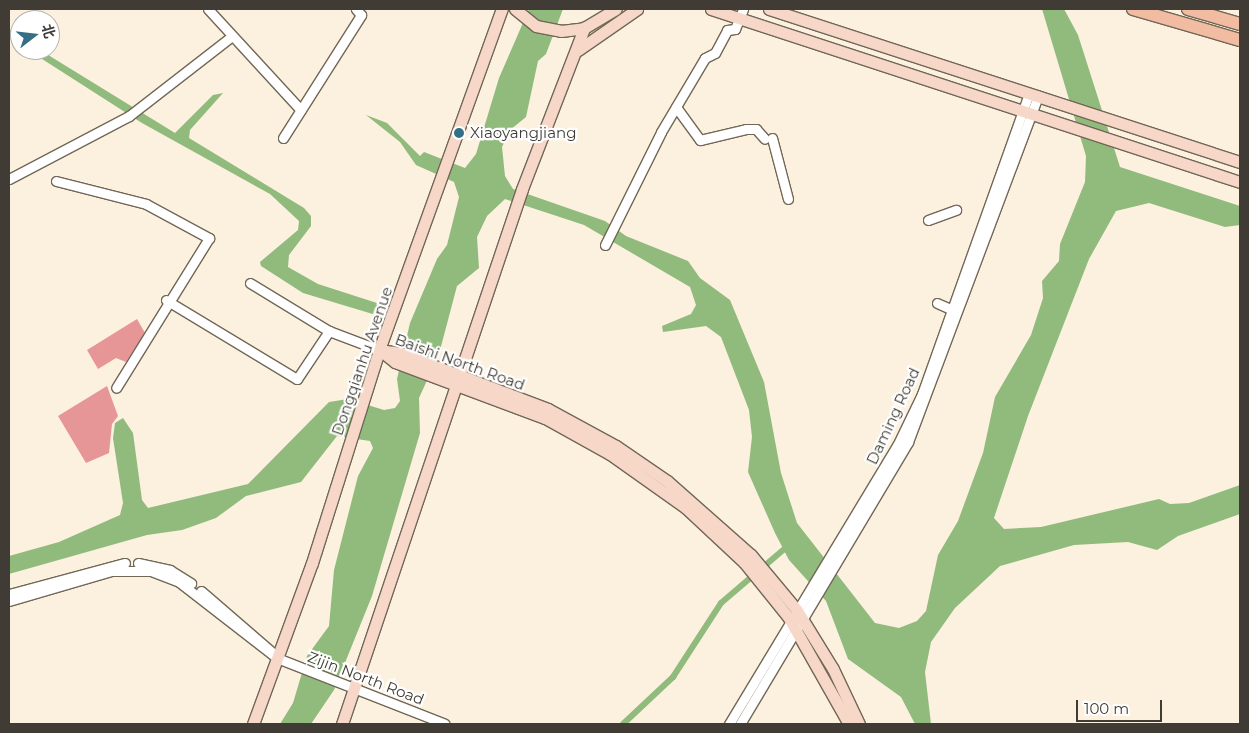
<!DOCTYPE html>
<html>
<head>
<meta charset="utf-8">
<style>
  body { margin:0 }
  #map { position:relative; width:1249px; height:733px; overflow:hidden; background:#fcf0de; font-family:Montserrat,"Noto Sans SC",sans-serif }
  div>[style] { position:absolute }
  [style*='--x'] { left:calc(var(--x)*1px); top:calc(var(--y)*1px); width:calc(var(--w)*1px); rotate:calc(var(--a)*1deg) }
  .forest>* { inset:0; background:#e79697 }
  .water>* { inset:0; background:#90bb7d }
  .canal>* { height:6px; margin:-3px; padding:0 3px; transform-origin:3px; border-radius:3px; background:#90bb7d }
  .roads { filter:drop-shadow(1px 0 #716757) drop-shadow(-1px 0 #716757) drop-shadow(0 1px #716757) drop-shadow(0 -1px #716757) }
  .minor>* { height:9px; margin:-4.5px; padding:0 4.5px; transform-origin:4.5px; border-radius:4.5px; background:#fff }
  .major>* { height:11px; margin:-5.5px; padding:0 5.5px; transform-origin:5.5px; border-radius:5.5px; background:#f7d7c7 }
  .highway>* { height:12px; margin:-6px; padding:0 6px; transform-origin:6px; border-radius:6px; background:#f1bca1 }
  .dots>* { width:14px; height:14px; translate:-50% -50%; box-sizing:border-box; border:2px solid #fff; border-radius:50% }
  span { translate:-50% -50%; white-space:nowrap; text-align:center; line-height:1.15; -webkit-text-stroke:4.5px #fff; paint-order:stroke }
  .poi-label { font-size:15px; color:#403c35 }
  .left { translate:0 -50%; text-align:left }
  .street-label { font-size:15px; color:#403c35 }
  .frame { position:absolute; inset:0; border:10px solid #403c35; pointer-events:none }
  .north { position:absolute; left:10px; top:10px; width:50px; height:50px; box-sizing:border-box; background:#fff; border:1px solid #b3b1ae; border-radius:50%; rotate:74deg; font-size:14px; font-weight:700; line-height:20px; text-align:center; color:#403c35 }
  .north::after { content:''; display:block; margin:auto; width:18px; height:22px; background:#337087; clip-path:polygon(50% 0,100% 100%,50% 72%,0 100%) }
  .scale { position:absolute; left:1076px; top:700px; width:86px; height:22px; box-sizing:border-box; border:2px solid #403c35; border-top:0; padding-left:6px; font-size:15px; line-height:18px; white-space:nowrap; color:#403c35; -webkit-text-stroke:4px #fff; paint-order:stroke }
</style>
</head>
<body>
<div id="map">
  <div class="forest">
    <i style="clip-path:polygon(137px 319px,145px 333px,126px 362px,116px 358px,98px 369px,87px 350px)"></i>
    <i style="clip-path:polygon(107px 386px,118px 416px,112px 424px,109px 453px,86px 463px,58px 416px)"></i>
  </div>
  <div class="water">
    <i style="clip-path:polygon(529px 9px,563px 9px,546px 54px,538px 61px,526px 117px,510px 130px,502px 147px,505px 176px,513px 189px,605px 221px,626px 236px,688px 261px,700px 278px,730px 300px,764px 382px,781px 473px,797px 523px,875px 623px,899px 628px,917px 621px,926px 611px,938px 555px,958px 521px,983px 453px,995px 397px,1031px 335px,1043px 298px,1042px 281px,1059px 261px,1060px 244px,1085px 182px,1086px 156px,1042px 9px,1064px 9px,1078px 35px,1120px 167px,1240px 206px,1240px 225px,1225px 227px,1149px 203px,1116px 211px,1089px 259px,1028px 416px,994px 518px,1004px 529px,1041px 527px,1159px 499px,1170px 504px,1189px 503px,1240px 485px,1240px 514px,1178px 536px,1157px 550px,1128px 542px,1074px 545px,1000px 566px,955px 608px,931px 642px,925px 672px,931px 724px,915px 724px,901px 697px,848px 659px,826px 601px,789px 560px,775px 533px,748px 472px,752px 437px,749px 410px,721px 337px,706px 326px,663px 332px,662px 326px,691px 314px,696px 305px,690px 287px,584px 225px,505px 199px,487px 216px,477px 237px,479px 268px,457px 286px,439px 354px,419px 398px,420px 433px,372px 596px,334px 690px,311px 724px,280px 724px,293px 703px,307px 656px,329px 626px,334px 570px,358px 476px,373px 448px,370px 441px,337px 436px,301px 482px,246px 496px,216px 518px,182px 530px,147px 535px,9px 574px,9px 556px,59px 542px,120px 515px,123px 503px,113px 438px,115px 423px,123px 418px,133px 433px,142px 500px,148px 508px,248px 484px,329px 402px,348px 399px,384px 410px,395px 408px,400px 401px,397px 379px,410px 323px,437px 259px,447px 245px,459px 197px,454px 182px,416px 165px,400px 142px,366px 115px,387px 123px,420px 156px,424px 152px,465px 168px,476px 154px,499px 78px)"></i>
    <i style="clip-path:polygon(9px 29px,20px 36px,20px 45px,9px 38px)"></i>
    <i style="clip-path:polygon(28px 50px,40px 50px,175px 133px,213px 95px,223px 93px,190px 130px,189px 138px,304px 208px,311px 216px,311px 226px,289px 255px,288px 267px,318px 284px,380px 304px,376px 315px,303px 293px,261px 266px,260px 262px,298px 230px,299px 221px,270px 194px,142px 123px)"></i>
  </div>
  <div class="canal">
    <i style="--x:623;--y:724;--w:69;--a:-43.2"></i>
    <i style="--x:673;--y:677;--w:88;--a:-57"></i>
    <i style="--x:721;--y:603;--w:89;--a:-40.5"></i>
  </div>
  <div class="roads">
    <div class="minor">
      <i style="--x:208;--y:9;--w:137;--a:47.4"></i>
      <i style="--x:676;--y:107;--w:41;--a:54"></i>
      <i style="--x:700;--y:140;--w:47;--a:-13.4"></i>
      <i style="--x:746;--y:129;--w:10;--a:0"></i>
      <i style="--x:756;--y:129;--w:13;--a:48"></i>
      <i style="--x:283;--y:138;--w:146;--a:-57.6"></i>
      <i style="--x:361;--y:15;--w:8;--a:-130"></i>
      <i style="--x:772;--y:138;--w:63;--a:75.3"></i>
      <i style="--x:9;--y:179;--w:136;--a:-27.7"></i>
      <i style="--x:129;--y:116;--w:130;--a:-37.8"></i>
      <i style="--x:56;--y:181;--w:93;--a:14.3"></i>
      <i style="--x:146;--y:204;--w:72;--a:28.4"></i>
      <i style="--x:209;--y:238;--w:176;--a:121.8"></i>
      <i style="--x:928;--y:220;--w:30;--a:-20"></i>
      <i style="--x:605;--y:245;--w:126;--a:-63.6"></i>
      <i style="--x:661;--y:132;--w:86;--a:-59.3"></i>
      <i style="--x:705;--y:58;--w:11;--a:-27"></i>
      <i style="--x:715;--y:53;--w:26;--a:-62"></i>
      <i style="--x:727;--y:30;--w:8;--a:-7"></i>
      <i style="--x:735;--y:29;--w:22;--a:-68"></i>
      <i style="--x:250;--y:283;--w:92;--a:31.3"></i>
      <i style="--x:329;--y:331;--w:53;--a:20.8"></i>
      <i style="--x:166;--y:300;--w:153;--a:31.1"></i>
      <i style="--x:297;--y:379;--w:58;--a:-56.3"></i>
      <i style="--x:937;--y:303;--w:20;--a:24"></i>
      <i style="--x:138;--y:563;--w:33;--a:12"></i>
      <i style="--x:170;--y:570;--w:25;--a:32"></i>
      <i style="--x:201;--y:591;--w:96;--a:40.8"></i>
      <i style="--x:9;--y:594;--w:120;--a:-15"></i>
      <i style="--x:9;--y:601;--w:106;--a:-16.4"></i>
      <i style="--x:111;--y:571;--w:40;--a:0"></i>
      <i style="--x:151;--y:571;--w:30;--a:21"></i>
      <i style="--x:179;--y:582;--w:124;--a:37.8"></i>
      <i style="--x:277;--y:658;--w:180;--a:21.4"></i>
      <i style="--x:729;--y:724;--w:325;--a:-58.9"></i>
      <i style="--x:897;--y:446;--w:58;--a:-64.3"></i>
      <i style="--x:922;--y:394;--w:319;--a:-70.4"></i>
      <i style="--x:740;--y:724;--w:328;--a:-59.2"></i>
      <i style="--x:908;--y:442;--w:370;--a:-69.4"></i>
    </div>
    <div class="major">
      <i style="--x:515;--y:9;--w:27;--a:39"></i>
      <i style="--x:536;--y:26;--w:25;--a:11"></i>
      <i style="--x:561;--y:31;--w:23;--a:-7"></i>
      <i style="--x:584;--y:28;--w:37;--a:-31"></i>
      <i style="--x:711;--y:9;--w:557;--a:18.11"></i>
      <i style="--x:769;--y:9;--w:495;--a:18"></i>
      <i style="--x:578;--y:50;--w:72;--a:-34.8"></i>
      <i style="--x:379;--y:350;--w:21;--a:8"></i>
      <i style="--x:400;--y:353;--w:158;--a:20.7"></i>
      <i style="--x:548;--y:409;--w:77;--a:28.6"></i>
      <i style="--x:616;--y:446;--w:62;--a:34.5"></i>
      <i style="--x:667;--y:481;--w:112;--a:41.4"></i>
      <i style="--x:751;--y:555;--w:70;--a:50.2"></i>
      <i style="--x:796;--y:609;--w:70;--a:58.3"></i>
      <i style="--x:833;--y:669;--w:61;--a:64.7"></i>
      <i style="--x:381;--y:351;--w:18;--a:38"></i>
      <i style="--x:395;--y:362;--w:160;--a:20.5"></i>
      <i style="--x:545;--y:418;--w:74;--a:29"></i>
      <i style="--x:610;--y:454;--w:93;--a:35.4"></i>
      <i style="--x:686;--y:508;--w:79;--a:43"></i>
      <i style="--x:744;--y:562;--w:72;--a:51.2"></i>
      <i style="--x:789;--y:618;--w:122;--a:60.5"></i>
      <i style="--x:253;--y:724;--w:171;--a:-69.9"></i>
      <i style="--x:312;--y:563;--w:223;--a:-72.5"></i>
      <i style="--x:379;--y:350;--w:363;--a:-70.2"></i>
      <i style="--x:342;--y:724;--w:564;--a:-71.4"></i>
      <i style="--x:522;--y:189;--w:173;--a:-68.9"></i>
    </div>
    <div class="highway">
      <i style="--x:1133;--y:9;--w:111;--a:16.2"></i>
      <i style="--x:1188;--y:9;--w:54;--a:16.1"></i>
    </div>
  </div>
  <div class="dots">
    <i style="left:459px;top:133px;background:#337087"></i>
  </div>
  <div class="poi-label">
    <span class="left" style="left:470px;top:133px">Xiaoyangjiang</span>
  </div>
  <div class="street-label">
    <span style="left:362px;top:361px;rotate:-71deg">Dongqianhu Avenue</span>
    <span style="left:460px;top:362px;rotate:20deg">Baishi North Road</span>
    <span style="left:893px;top:416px;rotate:-65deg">Daming Road</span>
    <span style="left:366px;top:678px;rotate:21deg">Zijin North Road</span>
  </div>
  <div class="frame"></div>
  <div class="north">北</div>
  <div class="scale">100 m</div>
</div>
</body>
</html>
